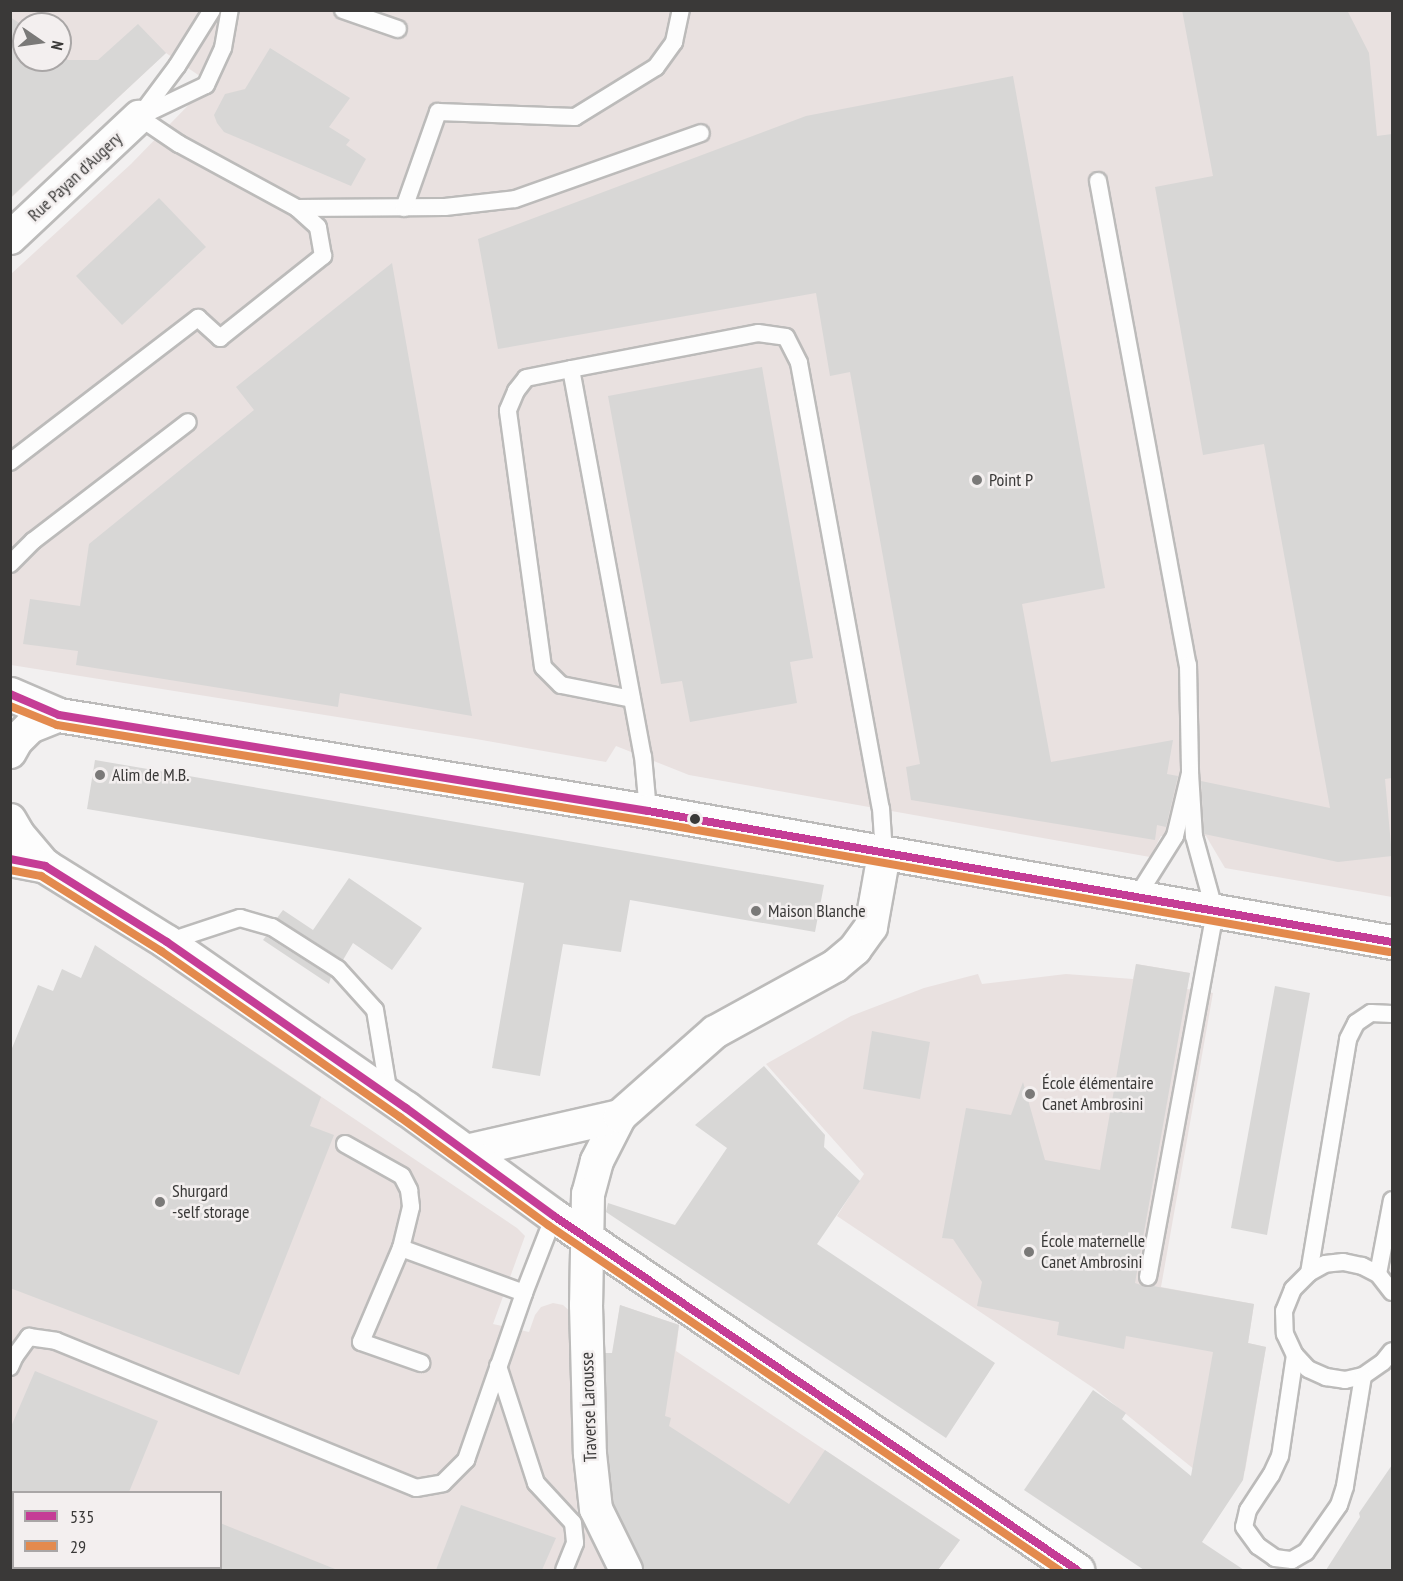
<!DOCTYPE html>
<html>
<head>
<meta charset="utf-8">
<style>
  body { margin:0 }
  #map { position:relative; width:1403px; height:1581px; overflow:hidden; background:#f2f0f0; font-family:"PT Sans Narrow",sans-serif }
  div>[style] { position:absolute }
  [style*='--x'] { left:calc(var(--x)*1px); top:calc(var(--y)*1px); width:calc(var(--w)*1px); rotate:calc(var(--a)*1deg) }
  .built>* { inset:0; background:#e9e1e0 }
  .building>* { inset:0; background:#d8d7d6 }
  .roads { filter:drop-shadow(2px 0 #bcbbba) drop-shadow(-2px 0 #bcbbba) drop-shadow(0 2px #bcbbba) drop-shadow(0 -2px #bcbbba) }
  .lane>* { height:16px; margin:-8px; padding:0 8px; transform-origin:8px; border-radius:8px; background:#fdfdfd }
  .street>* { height:32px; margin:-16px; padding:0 16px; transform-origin:16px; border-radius:16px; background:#fdfdfd }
  .secondary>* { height:33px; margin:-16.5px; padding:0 16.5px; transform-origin:16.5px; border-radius:16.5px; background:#fdfdfd }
  .bus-1>* { height:8px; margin:-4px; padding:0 4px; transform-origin:4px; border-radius:4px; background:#c53d96 }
  .bus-2>* { height:8px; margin:-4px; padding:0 4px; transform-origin:4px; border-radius:4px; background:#e38a4e }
  .dots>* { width:16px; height:16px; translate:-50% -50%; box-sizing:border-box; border:3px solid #f3efef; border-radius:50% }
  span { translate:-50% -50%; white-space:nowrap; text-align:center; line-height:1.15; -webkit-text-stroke:5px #f3efef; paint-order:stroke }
  .street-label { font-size:18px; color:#3a3938 }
  .poi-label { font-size:18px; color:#3a3938 }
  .left { translate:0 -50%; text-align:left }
  .frame { position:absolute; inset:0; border:12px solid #3a3938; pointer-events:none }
  .legend { position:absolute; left:12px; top:1491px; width:210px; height:78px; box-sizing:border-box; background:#f3efef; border:2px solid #a9a6a6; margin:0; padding:8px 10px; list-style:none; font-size:18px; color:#3a3938 }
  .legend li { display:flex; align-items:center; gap:12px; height:30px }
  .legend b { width:30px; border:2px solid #a9a6a6 }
  .north { position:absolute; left:12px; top:12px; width:60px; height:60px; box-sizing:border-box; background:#f3efef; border:2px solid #a9a6a6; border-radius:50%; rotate:103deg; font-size:16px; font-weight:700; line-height:24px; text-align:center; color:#3a3938 }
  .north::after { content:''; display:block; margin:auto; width:21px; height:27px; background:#7a7978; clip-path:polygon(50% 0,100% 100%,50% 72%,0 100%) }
</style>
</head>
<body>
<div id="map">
  <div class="built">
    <i style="clip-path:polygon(evenodd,11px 11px,1392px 11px,1392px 897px,1225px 868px,1206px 836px,1161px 836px,1150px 857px,689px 775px,616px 746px,606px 762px,476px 739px,11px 665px,11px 274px,131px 164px,210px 83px,166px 53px,11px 198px,11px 11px,24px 24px,60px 24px,60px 60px,24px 60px,24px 24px)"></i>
    <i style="clip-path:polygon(evenodd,122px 963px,517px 1228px,525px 1236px,493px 1324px,529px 1332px,535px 1315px,541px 1307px,553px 1303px,563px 1305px,572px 1313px,577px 1510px,609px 1570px,11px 1570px,10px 1240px,122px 963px,14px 1492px,220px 1492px,220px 1568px,14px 1568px,14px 1492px)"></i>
    <i style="clip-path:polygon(1136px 964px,1190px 973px,1187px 989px,1213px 993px,1161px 1287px,1254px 1304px,1248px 1343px,1266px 1347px,1245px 1471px,1195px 1470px,1095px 1389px,837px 1216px,864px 1174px,766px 1064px,851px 1016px,924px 988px,978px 974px,982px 984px,1066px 974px,1133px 979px)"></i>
    <i style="clip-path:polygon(620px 1305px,679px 1325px,676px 1351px,960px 1540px,938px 1570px,640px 1570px,635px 1565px,614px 1506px,603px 1453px,601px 1381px,608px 1383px)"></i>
  </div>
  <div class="building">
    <i style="clip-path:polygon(1182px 10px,1347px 10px,1369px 53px,1377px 136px,1392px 134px,1392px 778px,1385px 779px,1392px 856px,1338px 862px,1204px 834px,1201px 781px,1330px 808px,1264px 444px,1203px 455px,1155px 187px,1213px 176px)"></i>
    <i style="clip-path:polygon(10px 17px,24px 26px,24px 60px,60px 60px,60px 53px,68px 60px,98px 60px,138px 24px,166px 53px,10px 198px)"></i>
    <i style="clip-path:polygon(270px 48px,350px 98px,329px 127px,350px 140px,346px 145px,366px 159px,351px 186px,224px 132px,217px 123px,214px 115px,225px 94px,245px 89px)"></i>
    <i style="clip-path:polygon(1013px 76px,1105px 588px,1022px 604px,1051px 762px,1173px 740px,1167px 774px,1178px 776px,1166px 827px,1157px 825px,1155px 840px,911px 800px,906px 767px,920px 764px,850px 372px,830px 376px,816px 293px,498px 349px,478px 239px,806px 116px)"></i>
    <i style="clip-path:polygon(159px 198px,206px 247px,122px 325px,76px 276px)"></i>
    <i style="clip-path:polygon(392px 263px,472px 716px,340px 693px,338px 707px,76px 665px,78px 651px,23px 644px,30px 599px,80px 606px,89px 544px,254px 410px,236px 387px)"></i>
    <i style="clip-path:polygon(762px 367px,813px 658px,790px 662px,797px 703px,690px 722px,682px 681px,661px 684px,608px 396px)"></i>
    <i style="clip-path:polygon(95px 760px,824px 885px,815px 932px,630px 900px,621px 952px,563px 944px,540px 1076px,492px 1068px,524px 883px,87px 809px)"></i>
    <i style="clip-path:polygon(349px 878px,422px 928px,392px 970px,353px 943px,343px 960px,277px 918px,283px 910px,313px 930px)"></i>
    <i style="clip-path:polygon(266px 936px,331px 977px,329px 984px,263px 940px)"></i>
    <i style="clip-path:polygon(95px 945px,321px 1097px,310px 1126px,334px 1135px,239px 1375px,10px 1288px,10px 1053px,38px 985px,53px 991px,62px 969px,81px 978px)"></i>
    <i style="clip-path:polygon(1136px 964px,1190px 973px,1135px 1283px,1147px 1287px,1153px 1286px,1254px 1304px,1248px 1343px,1266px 1347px,1243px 1480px,1202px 1542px,1244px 1570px,1144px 1570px,1024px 1490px,1093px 1390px,1126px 1413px,1122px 1419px,1191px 1476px,1213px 1352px,1126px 1336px,1124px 1349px,1057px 1335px,1059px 1322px,977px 1306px,982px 1282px,953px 1239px,942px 1238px,966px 1108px,1011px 1115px,1023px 1082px,1045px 1160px,1100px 1170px)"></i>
    <i style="clip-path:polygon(1275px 986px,1310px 993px,1267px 1235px,1231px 1228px)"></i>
    <i style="clip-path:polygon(872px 1031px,930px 1042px,920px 1099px,863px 1089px)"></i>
    <i style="clip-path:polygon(764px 1066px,825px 1135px,824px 1147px,860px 1181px,817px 1244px,995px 1363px,946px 1438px,606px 1212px,608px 1203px,675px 1225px,727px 1148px,695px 1125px)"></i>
    <i style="clip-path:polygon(620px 1305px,679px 1325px,665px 1416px,671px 1418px,669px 1426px,789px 1504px,825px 1450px,960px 1540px,938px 1570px,644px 1570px,614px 1506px,608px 1453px,605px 1353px,612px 1353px)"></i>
    <i style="clip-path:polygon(35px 1371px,158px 1421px,129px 1492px,10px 1492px,10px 1429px)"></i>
    <i style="clip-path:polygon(1392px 1465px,1392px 1570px,1326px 1570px,1360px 1517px,1359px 1513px)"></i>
    <i style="clip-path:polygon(461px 1505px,556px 1538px,542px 1570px,436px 1570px)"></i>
    <i style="clip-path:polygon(220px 1523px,335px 1569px,335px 1570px,220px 1570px)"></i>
  </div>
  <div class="roads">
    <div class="lane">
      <i style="--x:212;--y:10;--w:66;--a:122"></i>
      <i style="--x:177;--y:66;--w:64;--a:126.7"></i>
      <i style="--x:139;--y:117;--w:74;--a:-25.5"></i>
      <i style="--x:206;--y:85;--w:41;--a:-65.3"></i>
      <i style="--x:223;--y:48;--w:39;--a:-80"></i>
      <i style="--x:343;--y:10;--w:58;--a:19.1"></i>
      <i style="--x:1098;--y:181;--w:492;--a:79.5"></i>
      <i style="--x:1188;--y:665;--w:108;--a:88.9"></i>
      <i style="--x:297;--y:208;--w:148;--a:-0.4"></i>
      <i style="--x:445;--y:207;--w:70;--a:-6.5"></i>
      <i style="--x:515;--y:199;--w:197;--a:-19.5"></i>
      <i style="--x:404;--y:208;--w:102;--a:-70.5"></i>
      <i style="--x:438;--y:112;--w:137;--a:2.1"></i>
      <i style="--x:575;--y:117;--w:95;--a:-31.7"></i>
      <i style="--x:656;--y:67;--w:31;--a:-54"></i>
      <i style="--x:674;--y:42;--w:33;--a:-78"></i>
      <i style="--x:571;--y:369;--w:394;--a:79.5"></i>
      <i style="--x:643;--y:756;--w:55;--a:84.8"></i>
      <i style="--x:10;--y:462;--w:237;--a:-37.5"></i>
      <i style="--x:198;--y:318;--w:30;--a:42"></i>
      <i style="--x:220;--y:338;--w:132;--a:-38.5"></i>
      <i style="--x:323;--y:256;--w:29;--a:-100"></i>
      <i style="--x:318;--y:227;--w:28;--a:-138"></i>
      <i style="--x:297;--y:208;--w:134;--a:-151.5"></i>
      <i style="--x:179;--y:144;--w:48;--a:-146"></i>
      <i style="--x:10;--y:564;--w:33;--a:-45"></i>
      <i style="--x:33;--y:541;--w:195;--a:-37.5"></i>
      <i style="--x:632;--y:699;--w:72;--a:-168.8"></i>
      <i style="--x:561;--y:685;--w:25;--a:-135"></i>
      <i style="--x:543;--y:667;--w:259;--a:-97.8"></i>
      <i style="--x:508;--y:410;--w:21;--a:-67"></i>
      <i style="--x:516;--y:391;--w:16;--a:-52"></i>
      <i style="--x:526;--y:378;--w:46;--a:-11.3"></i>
      <i style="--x:571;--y:369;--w:190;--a:-10.9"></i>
      <i style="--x:758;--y:333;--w:28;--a:8"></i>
      <i style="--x:786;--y:337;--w:29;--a:63"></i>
      <i style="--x:799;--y:363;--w:452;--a:79.6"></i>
      <i style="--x:881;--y:808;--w:46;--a:86.3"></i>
      <i style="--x:1136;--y:898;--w:73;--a:-57.8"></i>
      <i style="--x:1175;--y:836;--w:65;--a:-76.6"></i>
      <i style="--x:1190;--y:773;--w:63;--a:86.4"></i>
      <i style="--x:1194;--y:836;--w:79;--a:74.6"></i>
      <i style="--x:1215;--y:912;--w:371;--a:100.4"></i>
      <i style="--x:167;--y:942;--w:77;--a:-18.2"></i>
      <i style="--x:240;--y:918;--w:33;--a:16"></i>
      <i style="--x:272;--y:927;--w:78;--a:32.5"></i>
      <i style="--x:338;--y:969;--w:55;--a:47.9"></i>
      <i style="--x:375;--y:1010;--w:86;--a:80.6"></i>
      <i style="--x:345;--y:1144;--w:65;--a:29.3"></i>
      <i style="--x:402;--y:1176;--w:16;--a:63"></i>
      <i style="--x:409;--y:1190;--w:17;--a:83"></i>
      <i style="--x:411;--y:1207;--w:42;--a:103.7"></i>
      <i style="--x:401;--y:1248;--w:102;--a:113.1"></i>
      <i style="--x:361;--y:1342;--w:64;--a:19.3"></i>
      <i style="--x:401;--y:1248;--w:131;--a:20.1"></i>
      <i style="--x:1309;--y:1273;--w:237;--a:-80.5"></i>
      <i style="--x:1348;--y:1039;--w:18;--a:-63"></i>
      <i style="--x:1356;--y:1023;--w:18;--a:-34"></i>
      <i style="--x:1371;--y:1013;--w:21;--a:3"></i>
      <i style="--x:1378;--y:1274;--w:75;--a:-79.3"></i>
      <i style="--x:1392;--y:1292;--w:23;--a:-128"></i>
      <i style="--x:1378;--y:1274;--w:18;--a:-153"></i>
      <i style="--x:1362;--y:1266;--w:19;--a:-168"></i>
      <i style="--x:1343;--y:1262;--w:18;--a:174"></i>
      <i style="--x:1325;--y:1264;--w:18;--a:151"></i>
      <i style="--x:1309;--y:1273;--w:23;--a:135"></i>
      <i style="--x:1293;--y:1289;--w:24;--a:112"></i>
      <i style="--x:1284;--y:1311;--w:23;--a:88"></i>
      <i style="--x:1285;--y:1334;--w:23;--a:65"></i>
      <i style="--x:1295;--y:1355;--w:19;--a:47"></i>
      <i style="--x:1308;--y:1369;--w:20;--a:24"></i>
      <i style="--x:1326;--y:1377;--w:19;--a:9"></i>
      <i style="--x:1345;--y:1380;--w:18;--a:-13"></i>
      <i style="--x:1363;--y:1376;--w:24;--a:-35"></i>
      <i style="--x:1383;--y:1362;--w:14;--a:-51"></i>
      <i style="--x:1295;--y:1355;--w:102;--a:98.4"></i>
      <i style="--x:1280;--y:1456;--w:21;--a:115"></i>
      <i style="--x:1271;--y:1475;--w:42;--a:123.3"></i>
      <i style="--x:1248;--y:1510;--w:17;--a:103"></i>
      <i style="--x:1244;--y:1527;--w:24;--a:54"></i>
      <i style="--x:1258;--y:1546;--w:21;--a:35"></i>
      <i style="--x:1275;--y:1558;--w:17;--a:7"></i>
      <i style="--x:1292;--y:1560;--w:16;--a:-30"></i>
      <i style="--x:1306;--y:1552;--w:57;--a:-54.9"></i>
      <i style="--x:1339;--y:1505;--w:20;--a:-72"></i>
      <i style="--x:1345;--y:1486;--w:111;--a:-80.7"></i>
      <i style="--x:498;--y:1366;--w:123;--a:72"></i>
      <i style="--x:536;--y:1483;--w:54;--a:47.2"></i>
      <i style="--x:573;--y:1523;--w:20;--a:84"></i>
      <i style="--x:575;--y:1543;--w:29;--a:112"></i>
      <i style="--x:10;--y:1367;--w:12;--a:-66"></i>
      <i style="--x:15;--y:1356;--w:24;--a:-54"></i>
      <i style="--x:29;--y:1337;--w:27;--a:8"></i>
      <i style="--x:56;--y:1341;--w:389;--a:22.2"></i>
      <i style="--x:416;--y:1488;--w:27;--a:-10"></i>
      <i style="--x:443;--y:1483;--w:33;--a:-45"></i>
      <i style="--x:466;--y:1460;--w:177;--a:-70.8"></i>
      <i style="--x:524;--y:1293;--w:83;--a:-68.7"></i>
    </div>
    <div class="street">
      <i style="--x:10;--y:238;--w:177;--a:-43.2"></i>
      <i style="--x:10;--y:752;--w:13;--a:-61"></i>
      <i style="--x:16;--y:741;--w:20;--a:-45"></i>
      <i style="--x:30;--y:727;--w:31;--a:-22"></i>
      <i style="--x:10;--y:820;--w:16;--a:60"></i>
      <i style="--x:18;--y:834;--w:42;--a:49.8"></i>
      <i style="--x:620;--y:1116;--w:51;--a:117.1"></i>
      <i style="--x:597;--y:1161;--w:34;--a:105"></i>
      <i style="--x:588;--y:1194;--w:111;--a:91"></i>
      <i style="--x:586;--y:1305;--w:149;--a:88.5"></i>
      <i style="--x:590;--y:1454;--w:55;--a:83.8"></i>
      <i style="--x:596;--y:1509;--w:68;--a:63.8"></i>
      <i style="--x:466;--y:1151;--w:158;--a:-12.8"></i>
      <i style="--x:620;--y:1116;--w:127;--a:-41.5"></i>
      <i style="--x:715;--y:1032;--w:137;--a:-28.8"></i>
      <i style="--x:835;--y:966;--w:26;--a:-40"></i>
      <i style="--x:855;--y:949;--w:27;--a:-54"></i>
      <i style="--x:871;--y:927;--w:74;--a:-79.9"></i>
    </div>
    <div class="secondary">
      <i style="--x:10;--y:694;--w:53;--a:23.2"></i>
      <i style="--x:59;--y:715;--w:597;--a:9.26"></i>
      <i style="--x:648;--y:811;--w:755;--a:9.99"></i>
      <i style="--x:10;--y:859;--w:36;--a:11"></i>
      <i style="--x:45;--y:866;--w:144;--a:31.9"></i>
      <i style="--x:167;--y:942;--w:291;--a:34.8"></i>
      <i style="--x:406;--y:1108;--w:183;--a:36.1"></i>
      <i style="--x:554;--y:1216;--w:632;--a:34.09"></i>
    </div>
  </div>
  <div class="bus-1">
    <i style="--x:10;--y:694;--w:53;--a:23.2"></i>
    <i style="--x:59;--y:715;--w:597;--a:9.26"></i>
    <i style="--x:648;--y:811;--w:755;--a:9.99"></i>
    <i style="--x:10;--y:859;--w:36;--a:11"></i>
    <i style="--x:45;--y:866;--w:144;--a:31.9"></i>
    <i style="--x:167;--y:942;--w:291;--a:34.8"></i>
    <i style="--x:406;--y:1108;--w:183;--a:36.1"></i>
    <i style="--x:554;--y:1216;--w:632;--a:34.09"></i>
  </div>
  <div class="bus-2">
    <i style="--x:10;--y:706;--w:51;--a:22"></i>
    <i style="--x:57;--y:725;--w:597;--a:9.26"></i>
    <i style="--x:646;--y:821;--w:755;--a:9.99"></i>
    <i style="--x:10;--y:870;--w:32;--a:11"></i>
    <i style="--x:41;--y:876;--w:142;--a:32"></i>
    <i style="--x:161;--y:951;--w:291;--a:34.8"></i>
    <i style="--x:400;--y:1117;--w:183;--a:36.1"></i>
    <i style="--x:548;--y:1225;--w:617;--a:34.03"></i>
  </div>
  <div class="dots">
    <i style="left:977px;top:480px;background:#7a7978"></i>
    <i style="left:100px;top:775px;background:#7a7978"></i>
    <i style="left:695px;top:819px;background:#3a3938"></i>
    <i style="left:756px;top:911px;background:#7a7978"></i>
    <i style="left:1030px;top:1094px;background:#7a7978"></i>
    <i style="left:160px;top:1202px;background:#7a7978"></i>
    <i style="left:1029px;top:1252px;background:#7a7978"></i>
  </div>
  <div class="street-label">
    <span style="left:75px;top:177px;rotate:-43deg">Rue Payan d'Augery</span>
    <span style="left:589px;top:1407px;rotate:-92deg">Traverse Larousse</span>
  </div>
  <div class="poi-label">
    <span class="left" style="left:989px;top:480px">Point P</span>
    <span class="left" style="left:112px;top:775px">Alim de M.B.</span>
    <span class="left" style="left:768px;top:911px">Maison Blanche</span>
    <span class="left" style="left:1042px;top:1094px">École élémentaire<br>Canet Ambrosini</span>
    <span class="left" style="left:172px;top:1202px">Shurgard<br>-self storage</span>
    <span class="left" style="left:1041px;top:1252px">École maternelle<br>Canet Ambrosini</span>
  </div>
  <div class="frame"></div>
  <ul class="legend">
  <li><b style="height:8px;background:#c53d96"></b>535</li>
  <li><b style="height:8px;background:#e38a4e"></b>29</li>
  </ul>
  <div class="north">N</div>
</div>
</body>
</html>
